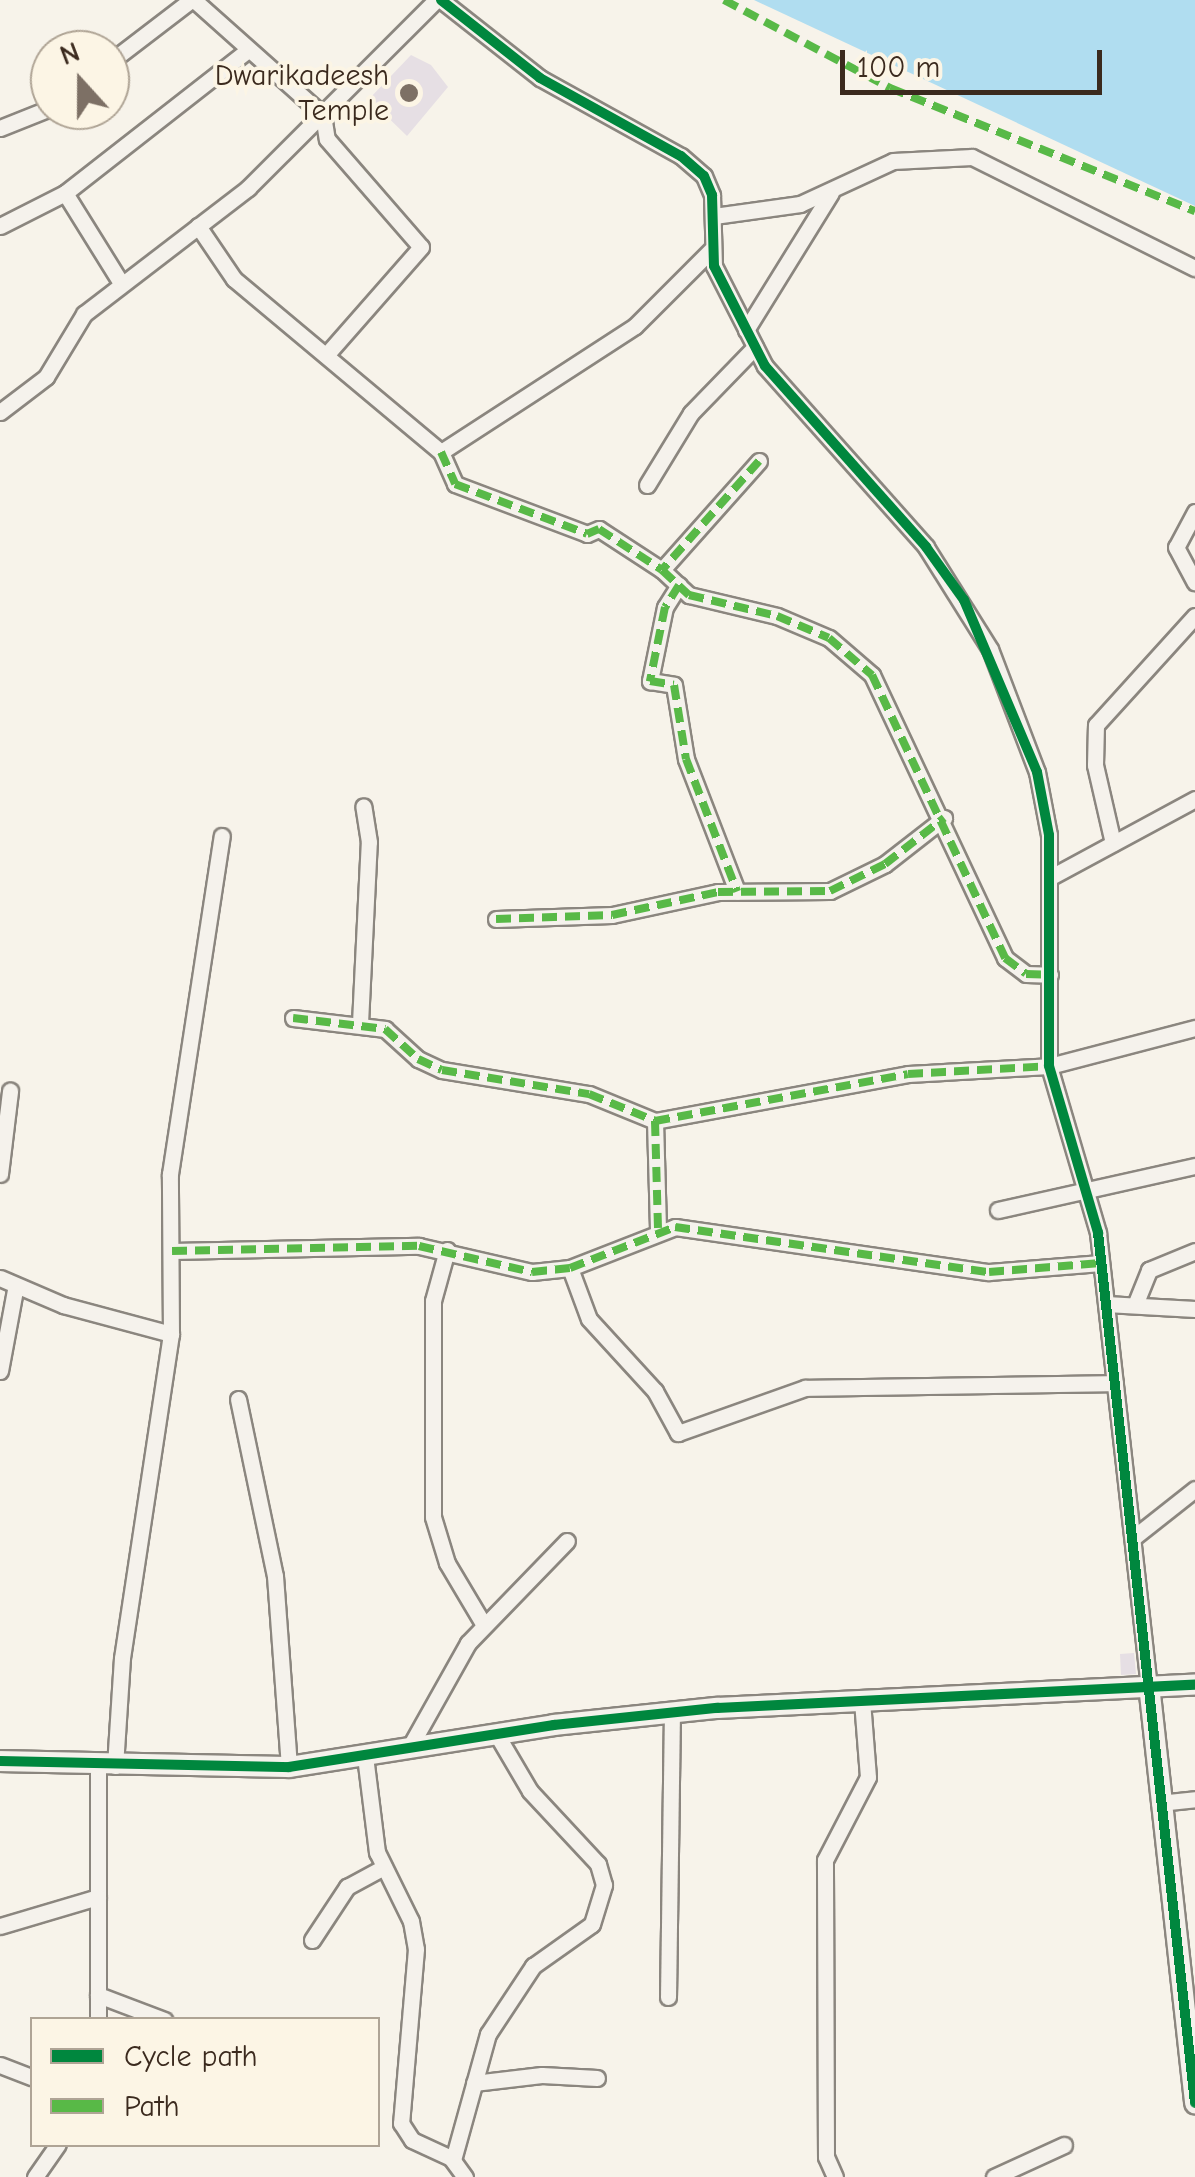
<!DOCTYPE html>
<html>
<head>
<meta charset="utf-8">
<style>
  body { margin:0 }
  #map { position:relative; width:1195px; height:2177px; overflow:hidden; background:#f7f3ea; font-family:"Comic Neue",sans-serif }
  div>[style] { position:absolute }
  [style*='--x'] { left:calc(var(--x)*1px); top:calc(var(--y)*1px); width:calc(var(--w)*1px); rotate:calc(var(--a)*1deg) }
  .water>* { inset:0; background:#b0ddf0 }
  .building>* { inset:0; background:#e6dfe4 }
  .roads { filter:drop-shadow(2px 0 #8b867f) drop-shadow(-2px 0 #8b867f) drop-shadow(0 2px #8b867f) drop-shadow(0 -2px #8b867f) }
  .street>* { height:15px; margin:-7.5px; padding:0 7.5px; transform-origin:7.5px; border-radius:7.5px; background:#f5f2ec }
  .secondary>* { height:20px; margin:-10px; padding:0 10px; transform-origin:10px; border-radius:10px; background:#f5f2ec }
  .quiet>* { height:8px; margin-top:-4px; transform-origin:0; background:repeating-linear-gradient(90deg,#58b947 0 15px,transparent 0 23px) }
  .cycleway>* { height:10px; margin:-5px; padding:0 5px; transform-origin:5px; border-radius:5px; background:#00873e }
  .dots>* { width:28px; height:28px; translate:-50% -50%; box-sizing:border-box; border:5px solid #fcf5e5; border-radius:50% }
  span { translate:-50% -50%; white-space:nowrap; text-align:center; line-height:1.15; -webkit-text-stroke:8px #fcf5e5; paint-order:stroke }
  .poi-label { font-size:30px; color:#3b2a1e }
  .right { translate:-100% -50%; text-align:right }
  .legend { position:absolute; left:30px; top:2017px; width:350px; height:130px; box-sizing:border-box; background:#fcf5e5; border:2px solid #afa495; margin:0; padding:12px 18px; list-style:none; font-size:30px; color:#3b2a1e }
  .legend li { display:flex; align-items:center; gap:20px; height:50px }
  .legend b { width:50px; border:2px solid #afa495 }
  .north { position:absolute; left:30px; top:30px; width:100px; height:100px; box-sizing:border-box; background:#fcf5e5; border:2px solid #afa495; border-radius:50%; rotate:339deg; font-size:28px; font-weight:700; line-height:40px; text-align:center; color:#3b2a1e }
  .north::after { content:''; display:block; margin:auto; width:35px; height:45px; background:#7d7065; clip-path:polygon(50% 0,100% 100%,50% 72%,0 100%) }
  .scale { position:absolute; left:840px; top:50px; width:262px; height:45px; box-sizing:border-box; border:5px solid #3b2a1e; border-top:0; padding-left:12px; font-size:30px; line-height:35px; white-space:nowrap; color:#3b2a1e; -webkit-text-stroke:8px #fcf5e5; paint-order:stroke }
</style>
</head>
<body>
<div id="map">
  <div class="water">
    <i style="clip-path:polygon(754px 0,1195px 0,1195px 206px)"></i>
  </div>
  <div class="building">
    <i style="clip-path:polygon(411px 55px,431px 65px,448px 87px,407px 136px,369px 99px)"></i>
    <i style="clip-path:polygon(1134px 1653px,1136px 1674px,1121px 1675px,1120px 1654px)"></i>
  </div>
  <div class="roads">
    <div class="street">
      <i style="--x:194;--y:0;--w:173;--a:41.7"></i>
      <i style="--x:323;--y:115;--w:24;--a:81"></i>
      <i style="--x:327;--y:139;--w:143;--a:49"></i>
      <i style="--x:421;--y:247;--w:144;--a:131.3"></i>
      <i style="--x:441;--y:0;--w:126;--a:38.2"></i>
      <i style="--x:540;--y:78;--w:161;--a:29"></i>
      <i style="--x:681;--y:156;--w:30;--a:41"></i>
      <i style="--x:704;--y:176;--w:21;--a:67"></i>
      <i style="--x:712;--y:195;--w:71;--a:88.4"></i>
      <i style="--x:714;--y:266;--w:112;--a:63"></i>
      <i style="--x:765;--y:366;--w:242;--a:48.3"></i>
      <i style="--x:926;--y:547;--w:120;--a:57.9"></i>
      <i style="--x:990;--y:649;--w:132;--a:69.1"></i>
      <i style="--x:1037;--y:772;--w:64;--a:79.2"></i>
      <i style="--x:1049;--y:835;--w:231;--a:90"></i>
      <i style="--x:1049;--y:1066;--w:174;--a:73.6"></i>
      <i style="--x:1098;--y:1233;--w:455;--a:83.6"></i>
      <i style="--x:110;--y:62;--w:102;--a:-37.4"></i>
      <i style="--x:0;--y:128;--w:54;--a:-21.8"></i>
      <i style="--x:714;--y:216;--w:87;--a:-7.9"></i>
      <i style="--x:800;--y:204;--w:102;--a:-24.8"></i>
      <i style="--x:893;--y:161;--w:79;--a:-2.9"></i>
      <i style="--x:972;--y:157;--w:249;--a:26.5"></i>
      <i style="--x:0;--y:226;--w:73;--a:-26.9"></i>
      <i style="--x:198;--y:226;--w:64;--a:55.8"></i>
      <i style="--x:234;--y:279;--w:270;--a:39.9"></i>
      <i style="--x:441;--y:452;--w:35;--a:66"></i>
      <i style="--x:455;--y:484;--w:141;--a:20.7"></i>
      <i style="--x:587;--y:534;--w:13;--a:-23"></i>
      <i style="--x:599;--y:529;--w:75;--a:33.1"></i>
      <i style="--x:121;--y:283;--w:106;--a:-121.9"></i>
      <i style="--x:65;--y:193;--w:232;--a:-38"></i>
      <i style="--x:746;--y:330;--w:161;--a:-58.2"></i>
      <i style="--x:0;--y:412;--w:58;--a:-37.3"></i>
      <i style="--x:46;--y:377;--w:74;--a:-58.9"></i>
      <i style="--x:84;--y:314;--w:207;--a:-37.5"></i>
      <i style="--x:248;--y:188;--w:266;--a:-45"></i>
      <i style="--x:441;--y:452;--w:231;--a:-33"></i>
      <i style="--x:635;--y:326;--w:107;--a:-45"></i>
      <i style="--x:759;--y:461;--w:146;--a:131.7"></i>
      <i style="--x:662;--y:570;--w:37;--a:43"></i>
      <i style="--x:689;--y:595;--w:90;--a:13.4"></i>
      <i style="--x:777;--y:616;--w:56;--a:22.9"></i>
      <i style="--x:829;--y:638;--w:57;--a:40.7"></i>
      <i style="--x:872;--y:675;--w:313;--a:64.8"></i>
      <i style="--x:1005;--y:958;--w:26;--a:37"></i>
      <i style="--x:1026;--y:974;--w:24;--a:2"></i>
      <i style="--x:647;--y:485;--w:84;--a:-58.6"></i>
      <i style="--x:691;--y:413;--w:92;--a:-45.9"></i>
      <i style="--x:1195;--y:512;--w:40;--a:118"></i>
      <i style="--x:1176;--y:547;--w:40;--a:62"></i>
      <i style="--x:679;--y:585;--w:26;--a:122"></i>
      <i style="--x:665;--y:607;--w:76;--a:101.5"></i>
      <i style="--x:650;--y:681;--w:24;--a:9"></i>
      <i style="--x:674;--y:685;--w:75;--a:80.8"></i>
      <i style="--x:686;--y:759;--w:142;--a:68.9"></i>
      <i style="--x:1113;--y:843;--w:80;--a:-103"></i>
      <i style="--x:1095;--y:765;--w:40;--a:-88.6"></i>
      <i style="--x:1096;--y:725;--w:147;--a:-47.8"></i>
      <i style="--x:1049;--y:878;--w:166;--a:-28.4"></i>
      <i style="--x:496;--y:919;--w:116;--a:-2"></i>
      <i style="--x:612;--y:915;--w:108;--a:-12.2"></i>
      <i style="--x:718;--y:892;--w:112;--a:-0.5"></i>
      <i style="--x:830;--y:891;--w:61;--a:-26.1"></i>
      <i style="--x:885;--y:864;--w:75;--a:-37.9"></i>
      <i style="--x:293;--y:1018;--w:93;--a:6.8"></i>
      <i style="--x:385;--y:1029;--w:45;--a:42.3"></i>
      <i style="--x:418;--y:1059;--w:26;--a:25"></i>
      <i style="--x:442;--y:1070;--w:149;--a:9.3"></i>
      <i style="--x:589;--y:1094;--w:71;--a:22.2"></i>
      <i style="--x:655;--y:1121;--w:257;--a:-10.5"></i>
      <i style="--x:908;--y:1074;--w:141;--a:-3.2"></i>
      <i style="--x:1049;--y:1066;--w:151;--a:-14.6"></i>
      <i style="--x:360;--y:1023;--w:181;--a:-87.2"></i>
      <i style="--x:369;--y:842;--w:36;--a:-99"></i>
      <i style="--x:655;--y:1121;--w:109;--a:88.4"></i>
      <i style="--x:0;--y:1174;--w:84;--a:-83.1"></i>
      <i style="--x:998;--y:1210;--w:202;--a:-12.6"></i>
      <i style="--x:447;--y:1250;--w:53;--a:105.4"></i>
      <i style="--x:433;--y:1301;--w:216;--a:90"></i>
      <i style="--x:433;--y:1517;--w:48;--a:73.1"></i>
      <i style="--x:447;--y:1563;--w:72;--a:59.2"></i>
      <i style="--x:172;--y:1251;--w:247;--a:-1.2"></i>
      <i style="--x:419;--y:1246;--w:116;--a:13"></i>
      <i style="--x:532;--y:1272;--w:38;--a:-6"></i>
      <i style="--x:570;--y:1268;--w:113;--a:-21.3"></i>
      <i style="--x:675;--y:1227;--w:317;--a:8.2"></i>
      <i style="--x:989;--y:1272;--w:112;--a:-4.6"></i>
      <i style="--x:570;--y:1268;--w:54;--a:69.6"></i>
      <i style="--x:589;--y:1319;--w:98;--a:47.5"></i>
      <i style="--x:655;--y:1391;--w:48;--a:61.3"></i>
      <i style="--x:678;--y:1433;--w:135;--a:-19.5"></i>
      <i style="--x:805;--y:1388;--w:310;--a:-0.9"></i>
      <i style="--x:0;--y:1278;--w:69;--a:23.2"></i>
      <i style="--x:63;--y:1305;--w:112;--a:15"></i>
      <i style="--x:1106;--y:1304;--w:89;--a:3.2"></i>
      <i style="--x:1135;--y:1305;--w:38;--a:-68"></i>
      <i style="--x:1149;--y:1270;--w:50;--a:-22.4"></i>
      <i style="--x:0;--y:1371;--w:87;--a:-79.5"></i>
      <i style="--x:238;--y:1399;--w:181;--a:78.2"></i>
      <i style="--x:275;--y:1576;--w:192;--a:85.8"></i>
      <i style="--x:1133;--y:1538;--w:79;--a:-38.3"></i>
      <i style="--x:408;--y:1750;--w:123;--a:-60.7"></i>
      <i style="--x:468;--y:1643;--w:142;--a:-45.9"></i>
      <i style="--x:365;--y:1756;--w:97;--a:82.9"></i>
      <i style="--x:377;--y:1852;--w:77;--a:63.8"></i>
      <i style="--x:411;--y:1921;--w:28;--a:80"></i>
      <i style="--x:416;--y:1949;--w:175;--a:94.9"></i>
      <i style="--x:401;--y:2123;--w:20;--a:57"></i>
      <i style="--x:412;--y:2140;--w:43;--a:24.8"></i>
      <i style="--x:451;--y:2158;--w:24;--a:54"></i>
      <i style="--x:98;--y:1765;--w:255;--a:90"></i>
      <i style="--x:115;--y:1766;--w:108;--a:-86.3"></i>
      <i style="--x:122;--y:1658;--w:328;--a:-81.4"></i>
      <i style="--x:171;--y:1334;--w:160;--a:-90.4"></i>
      <i style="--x:170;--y:1174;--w:342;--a:-81.3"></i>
      <i style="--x:1159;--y:1803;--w:36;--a:-6"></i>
      <i style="--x:0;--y:1926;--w:102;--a:-16.5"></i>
      <i style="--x:312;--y:1940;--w:64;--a:-56.6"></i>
      <i style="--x:347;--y:1887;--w:42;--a:-28.4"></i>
      <i style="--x:98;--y:1995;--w:71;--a:20.7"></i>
      <i style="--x:668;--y:1997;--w:285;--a:-89.2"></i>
      <i style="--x:0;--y:2065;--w:34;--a:21"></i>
      <i style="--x:474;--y:2083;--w:68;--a:-6.7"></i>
      <i style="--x:542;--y:2075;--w:55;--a:3.1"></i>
      <i style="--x:453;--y:2160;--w:131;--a:-74.5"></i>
      <i style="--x:488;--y:2034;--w:82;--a:-56.5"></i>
      <i style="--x:533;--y:1966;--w:72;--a:-35.4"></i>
      <i style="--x:592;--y:1924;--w:41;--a:-72.9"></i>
      <i style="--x:604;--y:1885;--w:22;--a:-106"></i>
      <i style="--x:598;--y:1864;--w:100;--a:-133"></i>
      <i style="--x:530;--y:1791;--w:65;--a:-120.5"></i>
      <i style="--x:35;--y:2177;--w:40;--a:-55.1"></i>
      <i style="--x:835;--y:2177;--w:22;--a:-114"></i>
      <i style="--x:826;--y:2157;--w:297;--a:-90.2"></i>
      <i style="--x:825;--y:1860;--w:93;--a:-62.6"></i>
      <i style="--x:868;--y:1777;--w:77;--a:-94.5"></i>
      <i style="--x:994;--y:2177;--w:77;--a:-24.6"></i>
    </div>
    <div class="secondary">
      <i style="--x:1149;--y:1685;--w:421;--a:83.7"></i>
      <i style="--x:0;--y:1761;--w:289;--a:1.2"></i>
      <i style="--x:289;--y:1767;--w:268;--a:-9"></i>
      <i style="--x:554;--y:1725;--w:164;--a:-6"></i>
      <i style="--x:717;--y:1708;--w:479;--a:-2.8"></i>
    </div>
  </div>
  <div class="quiet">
    <i style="--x:724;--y:0;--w:188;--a:27.9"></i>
    <i style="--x:890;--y:88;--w:329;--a:22"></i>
    <i style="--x:441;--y:452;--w:35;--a:66"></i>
    <i style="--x:455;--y:484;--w:141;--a:20.7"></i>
    <i style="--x:587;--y:534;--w:13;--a:-23"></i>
    <i style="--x:599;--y:529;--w:75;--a:33.1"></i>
    <i style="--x:759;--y:461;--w:146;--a:131.7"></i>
    <i style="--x:662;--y:570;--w:37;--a:43"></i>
    <i style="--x:689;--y:595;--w:90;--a:13.4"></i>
    <i style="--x:777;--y:616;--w:56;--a:22.9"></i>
    <i style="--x:829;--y:638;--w:57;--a:40.7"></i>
    <i style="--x:872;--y:675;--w:313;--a:64.8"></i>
    <i style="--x:1005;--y:958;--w:26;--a:37"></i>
    <i style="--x:1026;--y:974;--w:24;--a:2"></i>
    <i style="--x:679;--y:585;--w:26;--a:122"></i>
    <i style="--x:665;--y:607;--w:76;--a:101.5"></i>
    <i style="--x:650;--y:681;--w:24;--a:9"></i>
    <i style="--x:674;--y:685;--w:75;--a:80.8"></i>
    <i style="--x:686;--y:759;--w:142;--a:68.9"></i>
    <i style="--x:496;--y:919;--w:116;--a:-2"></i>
    <i style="--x:612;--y:915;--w:108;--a:-12.2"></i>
    <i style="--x:718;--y:892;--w:112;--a:-0.5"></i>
    <i style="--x:830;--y:891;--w:61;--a:-26.1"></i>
    <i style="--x:885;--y:864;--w:75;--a:-37.9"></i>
    <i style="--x:293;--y:1018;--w:93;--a:6.8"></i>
    <i style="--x:385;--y:1029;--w:45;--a:42.3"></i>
    <i style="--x:418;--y:1059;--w:26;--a:25"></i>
    <i style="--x:442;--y:1070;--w:149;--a:9.3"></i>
    <i style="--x:589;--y:1094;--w:71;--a:22.2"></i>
    <i style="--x:655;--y:1121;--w:257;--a:-10.5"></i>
    <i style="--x:908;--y:1074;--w:141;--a:-3.2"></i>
    <i style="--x:655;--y:1121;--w:109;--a:88.4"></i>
    <i style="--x:172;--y:1251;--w:247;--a:-1.2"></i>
    <i style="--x:419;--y:1246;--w:116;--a:13"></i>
    <i style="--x:532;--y:1272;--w:38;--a:-6"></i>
    <i style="--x:570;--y:1268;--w:113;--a:-21.3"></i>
    <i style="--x:675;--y:1227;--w:317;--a:8.2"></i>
    <i style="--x:989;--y:1272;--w:112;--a:-4.6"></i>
  </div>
  <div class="cycleway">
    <i style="--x:441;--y:0;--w:126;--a:38.2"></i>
    <i style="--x:540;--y:78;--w:161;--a:29"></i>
    <i style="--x:681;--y:156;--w:30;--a:41"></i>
    <i style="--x:704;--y:176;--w:21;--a:67"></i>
    <i style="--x:712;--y:195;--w:71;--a:88.4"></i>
    <i style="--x:714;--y:266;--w:112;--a:63"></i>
    <i style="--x:765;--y:366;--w:242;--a:48.3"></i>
    <i style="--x:926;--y:547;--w:65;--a:54.4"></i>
    <i style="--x:964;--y:600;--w:187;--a:67"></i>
    <i style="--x:1037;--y:772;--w:64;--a:79.2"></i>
    <i style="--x:1049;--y:835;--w:231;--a:90"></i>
    <i style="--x:1049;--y:1066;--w:174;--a:73.6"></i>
    <i style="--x:1098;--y:1233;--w:875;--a:83.64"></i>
    <i style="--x:0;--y:1761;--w:289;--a:1.2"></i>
    <i style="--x:289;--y:1767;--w:268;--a:-9"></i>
    <i style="--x:554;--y:1725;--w:164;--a:-6"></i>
    <i style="--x:717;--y:1708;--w:479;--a:-2.8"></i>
  </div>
  <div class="dots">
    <i style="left:409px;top:93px;background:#7d7065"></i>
  </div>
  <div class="poi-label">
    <span class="right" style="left:389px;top:93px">Dwarikadeesh<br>Temple</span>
  </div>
  <ul class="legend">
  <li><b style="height:12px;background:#00873e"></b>Cycle path</li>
  <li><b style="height:12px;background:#58b947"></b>Path</li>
  </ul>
  <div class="north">N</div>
  <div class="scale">100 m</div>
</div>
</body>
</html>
